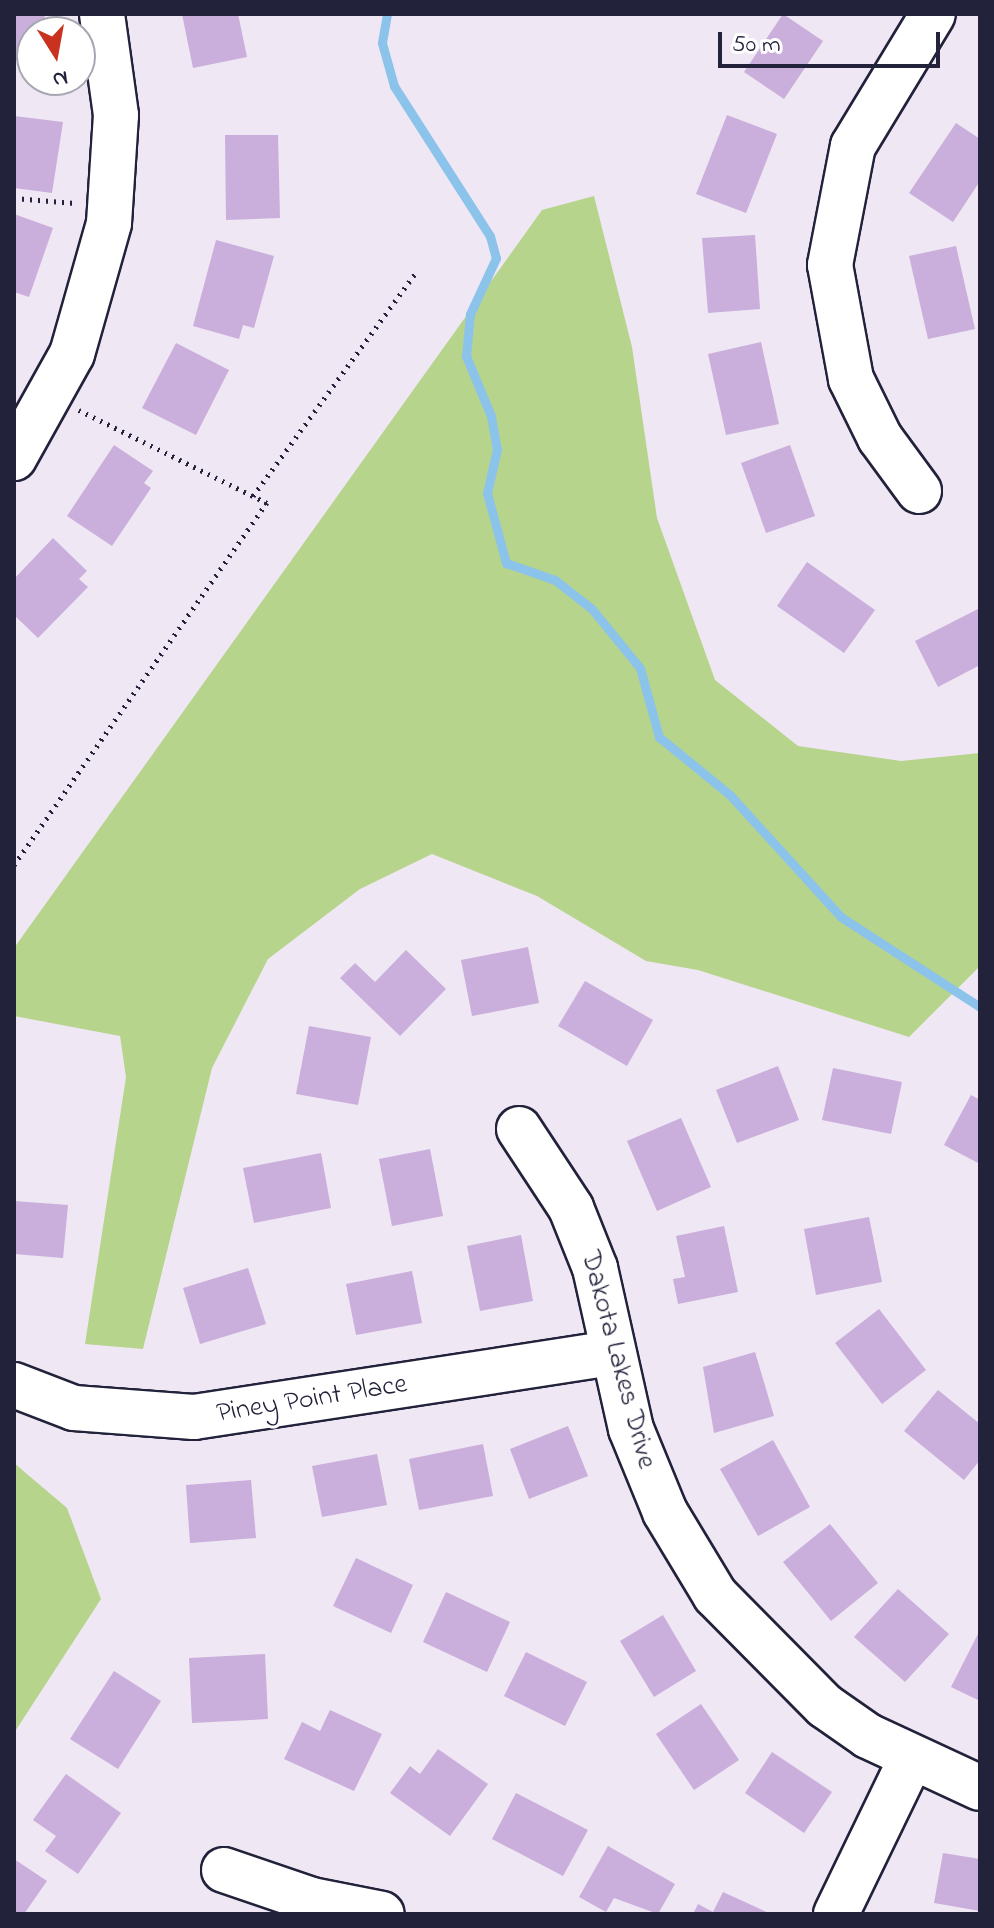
<!DOCTYPE html>
<html>
<head>
<meta charset="utf-8">
<style>
  body { margin:0 }
  #map { position:relative; width:994px; height:1928px; overflow:hidden; background:#efe7f4; font-family:"Indie Flower",sans-serif }
  div>[style] { position:absolute }
  [style*='--x'] { left:calc(var(--x)*1px); top:calc(var(--y)*1px); width:calc(var(--w)*1px); rotate:calc(var(--a)*1deg) }
  .green>* { inset:0; background:#b7d48c }
  .stream>* { height:9px; margin:-4.5px; padding:0 4.5px; transform-origin:4.5px; border-radius:4.5px; background:#8cc3ea }
  .building>* { inset:0; background:#caaedb }
  .path>* { height:5px; margin-top:-2.5px; transform-origin:0; background:repeating-linear-gradient(90deg,#22223b 0 2px,transparent 0 8px) }
  .roads { filter:drop-shadow(2px 0 #22223b) drop-shadow(-2px 0 #22223b) drop-shadow(0 2px #22223b) drop-shadow(0 -2px #22223b) }
  .minor>* { height:44px; margin:-22px; padding:0 22px; transform-origin:22px; border-radius:22px; background:#fff }
  span { translate:-50% -50%; white-space:nowrap; text-align:center; line-height:1.15; -webkit-text-stroke:6px #fff; paint-order:stroke }
  .street-label { font-size:28px; color:#22223b }
  .frame { position:absolute; inset:0; border:16px solid #22223b; pointer-events:none }
  .north { position:absolute; left:16px; top:16px; width:80px; height:80px; box-sizing:border-box; background:#fff; border:2px solid #a7a7b1; border-radius:50%; rotate:169deg; font-size:22px; font-weight:700; line-height:32px; text-align:center; color:#22223b }
  .north::after { content:''; display:block; margin:auto; width:28px; height:36px; background:#c8321e; clip-path:polygon(50% 0,100% 100%,50% 72%,0 100%) }
  .scale { position:absolute; left:718px; top:32px; width:222px; height:36px; box-sizing:border-box; border:4px solid #22223b; border-top:0; padding-left:10px; font-size:24px; line-height:28px; white-space:nowrap; color:#22223b; -webkit-text-stroke:6px #fff; paint-order:stroke }
</style>
</head>
<body>
<div id="map">
  <div class="green">
    <i style="clip-path:polygon(594px 196px,632px 347px,657px 518px,715px 680px,798px 746px,901px 761px,980px 753px,980px 966px,909px 1037px,698px 970px,646px 961px,537px 896px,432px 854px,360px 889px,268px 959px,212px 1068px,143px 1349px,85px 1344px,126px 1077px,120px 1036px,14px 1016px,14px 948px,542px 210px)"></i>
    <i style="clip-path:polygon(14px 1463px,67px 1508px,101px 1599px,14px 1733px)"></i>
  </div>
  <div class="stream">
    <i style="--x:387;--y:14;--w:29;--a:100"></i>
    <i style="--x:382;--y:43;--w:45;--a:74.4"></i>
    <i style="--x:394;--y:86;--w:178;--a:57.4"></i>
    <i style="--x:490;--y:236;--w:23;--a:75"></i>
    <i style="--x:496;--y:258;--w:62;--a:114.9"></i>
    <i style="--x:470;--y:314;--w:42;--a:95.4"></i>
    <i style="--x:466;--y:356;--w:65;--a:67.4"></i>
    <i style="--x:491;--y:416;--w:34;--a:80"></i>
    <i style="--x:497;--y:449;--w:45;--a:102.8"></i>
    <i style="--x:487;--y:493;--w:73;--a:74.8"></i>
    <i style="--x:506;--y:563;--w:52;--a:19.1"></i>
    <i style="--x:555;--y:580;--w:47;--a:38.1"></i>
    <i style="--x:592;--y:609;--w:76;--a:50.9"></i>
    <i style="--x:640;--y:668;--w:72;--a:74.6"></i>
    <i style="--x:659;--y:737;--w:92;--a:39.2"></i>
    <i style="--x:730;--y:795;--w:165;--a:47.7"></i>
    <i style="--x:841;--y:917;--w:166;--a:32.9"></i>
  </div>
  <div class="building">
    <i style="clip-path:polygon(14px 14px,44px 14px,48px 32px,32px 32px,32px 57px,14px 61px)"></i>
    <i style="clip-path:polygon(182px 14px,238px 14px,247px 57px,193px 68px)"></i>
    <i style="clip-path:polygon(783px 14px,823px 41px,784px 99px,744px 72px)"></i>
    <i style="clip-path:polygon(727px 115px,777px 134px,746px 213px,696px 194px)"></i>
    <i style="clip-path:polygon(14px 116px,63px 122px,52px 193px,14px 188px)"></i>
    <i style="clip-path:polygon(956px 123px,980px 139px,980px 181px,953px 222px,909px 193px)"></i>
    <i style="clip-path:polygon(225px 135px,278px 135px,280px 218px,226px 220px)"></i>
    <i style="clip-path:polygon(14px 214px,53px 228px,29px 297px,14px 292px)"></i>
    <i style="clip-path:polygon(755px 235px,760px 309px,708px 313px,702px 238px)"></i>
    <i style="clip-path:polygon(216px 240px,274px 256px,254px 328px,243px 325px,239px 339px,193px 326px)"></i>
    <i style="clip-path:polygon(956px 246px,975px 329px,928px 339px,909px 256px)"></i>
    <i style="clip-path:polygon(761px 342px,779px 424px,726px 435px,708px 354px)"></i>
    <i style="clip-path:polygon(176px 343px,229px 370px,196px 435px,142px 408px)"></i>
    <i style="clip-path:polygon(114px 445px,153px 471px,144px 483px,151px 488px,112px 546px,67px 516px)"></i>
    <i style="clip-path:polygon(790px 445px,815px 516px,766px 533px,741px 463px)"></i>
    <i style="clip-path:polygon(53px 538px,87px 571px,79px 579px,88px 587px,38px 638px,14px 615px,14px 579px)"></i>
    <i style="clip-path:polygon(807px 562px,875px 610px,844px 653px,777px 606px)"></i>
    <i style="clip-path:polygon(980px 608px,980px 665px,938px 687px,915px 641px)"></i>
    <i style="clip-path:polygon(528px 947px,539px 1003px,472px 1016px,461px 960px)"></i>
    <i style="clip-path:polygon(406px 950px,446px 989px,400px 1036px,340px 978px,355px 963px,375px 982px)"></i>
    <i style="clip-path:polygon(585px 981px,653px 1020px,627px 1066px,558px 1026px)"></i>
    <i style="clip-path:polygon(309px 1026px,371px 1037px,358px 1105px,296px 1094px)"></i>
    <i style="clip-path:polygon(778px 1066px,799px 1120px,737px 1143px,716px 1090px)"></i>
    <i style="clip-path:polygon(833px 1068px,902px 1082px,891px 1134px,822px 1120px)"></i>
    <i style="clip-path:polygon(971px 1095px,980px 1100px,980px 1164px,944px 1145px)"></i>
    <i style="clip-path:polygon(681px 1118px,711px 1187px,657px 1211px,627px 1141px)"></i>
    <i style="clip-path:polygon(430px 1149px,443px 1216px,392px 1226px,379px 1159px)"></i>
    <i style="clip-path:polygon(321px 1153px,331px 1208px,254px 1223px,243px 1168px)"></i>
    <i style="clip-path:polygon(14px 1201px,68px 1205px,63px 1258px,14px 1254px)"></i>
    <i style="clip-path:polygon(869px 1217px,882px 1282px,816px 1295px,804px 1229px)"></i>
    <i style="clip-path:polygon(724px 1226px,738px 1292px,678px 1304px,673px 1279px,685px 1277px,676px 1236px)"></i>
    <i style="clip-path:polygon(521px 1235px,533px 1301px,480px 1311px,467px 1246px)"></i>
    <i style="clip-path:polygon(248px 1268px,266px 1324px,200px 1344px,183px 1288px)"></i>
    <i style="clip-path:polygon(412px 1271px,422px 1323px,356px 1335px,346px 1284px)"></i>
    <i style="clip-path:polygon(879px 1309px,926px 1370px,882px 1404px,835px 1343px)"></i>
    <i style="clip-path:polygon(755px 1352px,774px 1416px,714px 1433px,703px 1367px)"></i>
    <i style="clip-path:polygon(938px 1390px,980px 1424px,980px 1460px,964px 1480px,904px 1431px)"></i>
    <i style="clip-path:polygon(568px 1426px,588px 1476px,529px 1499px,510px 1449px)"></i>
    <i style="clip-path:polygon(773px 1440px,810px 1507px,758px 1536px,720px 1469px)"></i>
    <i style="clip-path:polygon(483px 1444px,493px 1496px,419px 1510px,409px 1459px)"></i>
    <i style="clip-path:polygon(377px 1454px,387px 1505px,322px 1517px,312px 1466px)"></i>
    <i style="clip-path:polygon(251px 1480px,256px 1538px,190px 1543px,186px 1485px)"></i>
    <i style="clip-path:polygon(830px 1524px,878px 1583px,831px 1621px,783px 1562px)"></i>
    <i style="clip-path:polygon(356px 1558px,413px 1585px,391px 1633px,333px 1606px)"></i>
    <i style="clip-path:polygon(898px 1589px,949px 1634px,905px 1682px,854px 1637px)"></i>
    <i style="clip-path:polygon(446px 1592px,510px 1622px,487px 1672px,423px 1642px)"></i>
    <i style="clip-path:polygon(663px 1615px,696px 1671px,654px 1697px,620px 1641px)"></i>
    <i style="clip-path:polygon(980px 1630px,980px 1701px,951px 1687px)"></i>
    <i style="clip-path:polygon(526px 1652px,587px 1682px,565px 1726px,504px 1696px)"></i>
    <i style="clip-path:polygon(265px 1654px,268px 1719px,192px 1723px,189px 1658px)"></i>
    <i style="clip-path:polygon(114px 1671px,161px 1701px,118px 1769px,70px 1739px)"></i>
    <i style="clip-path:polygon(701px 1704px,739px 1760px,694px 1790px,656px 1734px)"></i>
    <i style="clip-path:polygon(330px 1710px,382px 1734px,354px 1791px,284px 1759px,302px 1722px,320px 1731px)"></i>
    <i style="clip-path:polygon(438px 1749px,488px 1784px,450px 1836px,390px 1793px,410px 1766px,420px 1774px)"></i>
    <i style="clip-path:polygon(772px 1752px,832px 1792px,804px 1833px,745px 1793px)"></i>
    <i style="clip-path:polygon(66px 1774px,121px 1813px,78px 1874px,45px 1851px,56px 1836px,33px 1820px)"></i>
    <i style="clip-path:polygon(516px 1793px,588px 1830px,563px 1876px,492px 1839px)"></i>
    <i style="clip-path:polygon(608px 1846px,675px 1884px,658px 1914px,614px 1898px,606px 1912px,579px 1897px)"></i>
    <i style="clip-path:polygon(943px 1853px,980px 1859px,980px 1911px,934px 1903px)"></i>
    <i style="clip-path:polygon(14px 1859px,47px 1881px,24px 1914px,14px 1914px)"></i>
    <i style="clip-path:polygon(723px 1892px,771px 1914px,693px 1914px,698px 1904px,713px 1912px)"></i>
  </div>
  <div class="path">
    <i style="--x:14;--y:198;--w:61;--a:4.7"></i>
    <i style="--x:253;--y:496;--w:275;--a:-53.9"></i>
    <i style="--x:14;--y:865;--w:442;--a:-55.1"></i>
    <i style="--x:267;--y:503;--w:210;--a:-153.7"></i>
  </div>
  <div class="roads">
    <div class="minor">
      <i style="--x:14;--y:458;--w:119;--a:-60.9"></i>
      <i style="--x:72;--y:354;--w:136;--a:-74.2"></i>
      <i style="--x:109;--y:223;--w:108;--a:-86.3"></i>
      <i style="--x:116;--y:115;--w:102;--a:-97.9"></i>
      <i style="--x:919;--y:491;--w:66;--a:-126.3"></i>
      <i style="--x:880;--y:438;--w:66;--a:-116.2"></i>
      <i style="--x:851;--y:379;--w:116;--a:-100.4"></i>
      <i style="--x:830;--y:265;--w:121;--a:-79.1"></i>
      <i style="--x:853;--y:146;--w:154;--a:-58.8"></i>
      <i style="--x:519;--y:1129;--w:95;--a:56.6"></i>
      <i style="--x:571;--y:1208;--w:65;--a:68.2"></i>
      <i style="--x:595;--y:1268;--w:165;--a:77.4"></i>
      <i style="--x:631;--y:1429;--w:90;--a:67.7"></i>
      <i style="--x:665;--y:1512;--w:97;--a:58.9"></i>
      <i style="--x:715;--y:1595;--w:156;--a:45.3"></i>
      <i style="--x:825;--y:1706;--w:52;--a:34.9"></i>
      <i style="--x:868;--y:1736;--w:123;--a:24.9"></i>
      <i style="--x:14;--y:1385;--w:64;--a:21"></i>
      <i style="--x:74;--y:1408;--w:120;--a:4.3"></i>
      <i style="--x:194;--y:1417;--w:424;--a:-8.7"></i>
      <i style="--x:224;--y:1870;--w:93;--a:18.8"></i>
      <i style="--x:312;--y:1900;--w:71;--a:11.3"></i>
      <i style="--x:836;--y:1914;--w:174;--a:-64.2"></i>
    </div>
  </div>
  <div class="street-label">
    <span style="left:617px;top:1360px;rotate:75deg">Dakota Lakes Drive</span>
    <span style="left:312px;top:1400px;rotate:-9deg">Piney Point Place</span>
  </div>
  <div class="frame"></div>
  <div class="north">N</div>
  <div class="scale">50 m</div>
</div>
</body>
</html>
